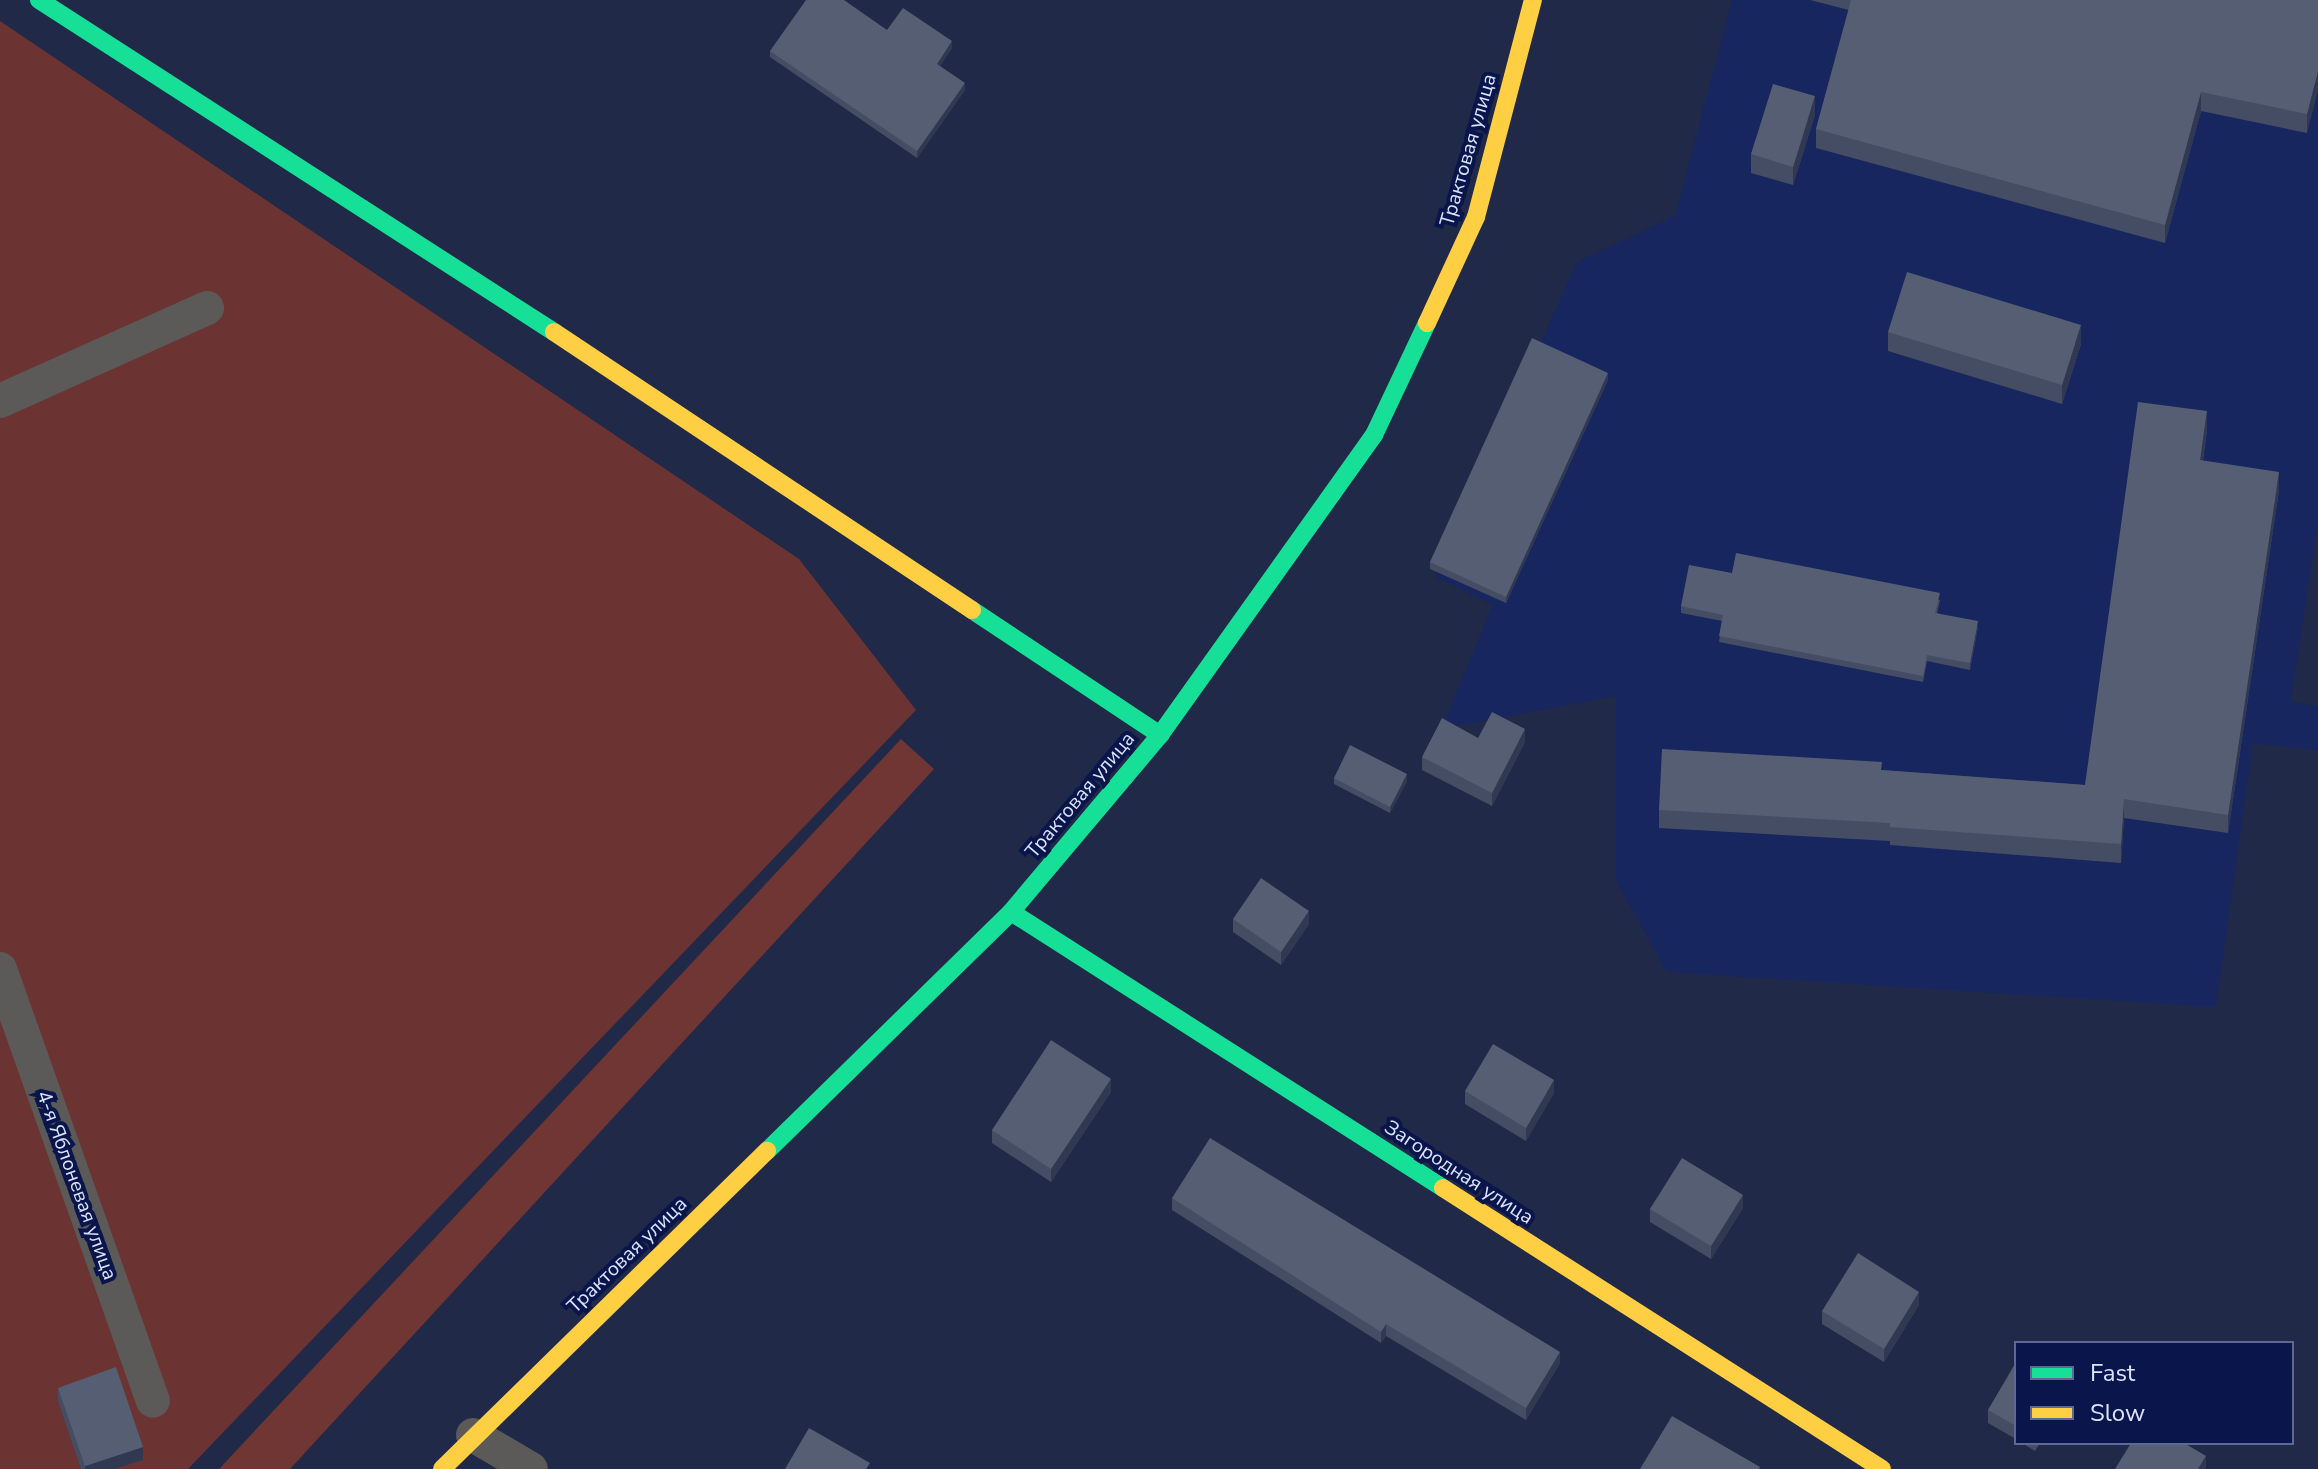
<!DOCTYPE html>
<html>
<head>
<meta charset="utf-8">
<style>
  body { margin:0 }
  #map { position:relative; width:2318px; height:1469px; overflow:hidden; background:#212948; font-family:"Nunito Sans",sans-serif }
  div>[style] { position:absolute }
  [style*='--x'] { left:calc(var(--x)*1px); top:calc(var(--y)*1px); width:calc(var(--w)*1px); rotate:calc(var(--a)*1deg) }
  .built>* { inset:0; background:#17265f }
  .green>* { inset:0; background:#6b3332 }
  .forest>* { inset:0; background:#6f3633 }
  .street>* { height:34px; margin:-17px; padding:0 17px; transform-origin:17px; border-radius:17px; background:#5c5a58 }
  .fast>* { height:18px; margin:-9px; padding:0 9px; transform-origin:9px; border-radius:9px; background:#16e098 }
  .slow>* { height:18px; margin:-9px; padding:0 9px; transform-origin:9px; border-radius:9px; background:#ffcf43 }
  .wall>* { inset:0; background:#454d64 }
  .shaded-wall>* { inset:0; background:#303852 }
  .building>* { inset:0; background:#565e74 }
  span { translate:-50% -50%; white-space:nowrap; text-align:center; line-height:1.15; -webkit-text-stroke:8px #0a154c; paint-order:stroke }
  .street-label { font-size:20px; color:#dce4fa }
  .legend { position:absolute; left:2014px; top:1341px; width:280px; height:104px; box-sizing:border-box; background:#0a154c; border:2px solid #5e6892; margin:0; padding:10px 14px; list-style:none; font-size:24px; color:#dce4fa }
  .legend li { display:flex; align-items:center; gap:16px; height:40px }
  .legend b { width:40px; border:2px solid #5e6892 }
</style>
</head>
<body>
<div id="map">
  <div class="built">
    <i style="clip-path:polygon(1732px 0,2318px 0,2318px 522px,2291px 701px,2318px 707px,2318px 750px,2253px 743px,2216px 1007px,1667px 972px,1616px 881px,1616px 696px,1441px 729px,1493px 605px,1435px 576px,1577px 262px,1675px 216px)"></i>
  </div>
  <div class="green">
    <i style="clip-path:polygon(0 21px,799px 559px,916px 710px,188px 1469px,0 1469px)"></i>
  </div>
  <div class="forest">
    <i style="clip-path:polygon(901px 739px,934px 769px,290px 1469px,219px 1469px)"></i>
  </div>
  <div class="street">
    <i style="--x:0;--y:401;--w:227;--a:-24.2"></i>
    <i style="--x:0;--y:969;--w:458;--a:70.5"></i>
    <i style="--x:473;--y:1435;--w:67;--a:30.4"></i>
  </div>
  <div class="fast">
    <i style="--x:39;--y:0;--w:613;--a:32.81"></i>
    <i style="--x:972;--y:610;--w:226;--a:33.6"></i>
    <i style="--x:1011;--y:912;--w:513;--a:32.57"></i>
    <i style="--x:767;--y:1151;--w:342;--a:-44.4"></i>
    <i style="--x:1011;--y:912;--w:231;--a:-49.9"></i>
    <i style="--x:1160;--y:735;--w:369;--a:-54.5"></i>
    <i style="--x:1374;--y:435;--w:124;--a:-64.7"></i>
  </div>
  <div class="slow">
    <i style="--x:1427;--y:323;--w:117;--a:-65.2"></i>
    <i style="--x:1476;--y:217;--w:224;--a:-75.3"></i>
    <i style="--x:554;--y:332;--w:502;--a:33.63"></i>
    <i style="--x:1443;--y:1188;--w:521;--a:32.62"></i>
    <i style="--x:442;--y:1469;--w:455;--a:-44.4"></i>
  </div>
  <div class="wall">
    <i style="clip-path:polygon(1810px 0,2318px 0,2307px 133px,2201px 111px,2165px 243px,1816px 148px,1816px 129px,1849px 10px)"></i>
    <i style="clip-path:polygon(887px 30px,952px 48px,940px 66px,965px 90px,917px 158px,770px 57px,770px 51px)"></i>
    <i style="clip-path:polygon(1815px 115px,1793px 185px,1751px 173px,1751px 154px)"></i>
    <i style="clip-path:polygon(1888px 332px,2081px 344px,2062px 404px,1888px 351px)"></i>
    <i style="clip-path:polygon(1608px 380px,1506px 603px,1430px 569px,1430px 562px)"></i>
    <i style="clip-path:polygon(2207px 430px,2203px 461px,2279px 490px,2228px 833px,2124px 818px,2121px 863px,1890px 845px,1890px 841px,1659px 828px,1659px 810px,1882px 770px,2085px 785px)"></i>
    <i style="clip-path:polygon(1732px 573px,1940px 600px,1937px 613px,1978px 627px,1970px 670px,1927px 661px,1923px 682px,1719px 642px,1722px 621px,1681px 613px,1681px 606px)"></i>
    <i style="clip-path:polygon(1478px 738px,1525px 742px,1492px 806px,1422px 770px,1422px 757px)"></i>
    <i style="clip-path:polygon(1334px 778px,1407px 781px,1390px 813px,1334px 784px)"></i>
    <i style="clip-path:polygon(1233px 919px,1309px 924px,1281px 965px,1233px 932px)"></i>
    <i style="clip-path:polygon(1465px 1091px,1554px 1093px,1526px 1141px,1465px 1104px)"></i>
    <i style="clip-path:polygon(1111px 1092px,1051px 1182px,992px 1143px,992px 1130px)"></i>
    <i style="clip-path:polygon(1172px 1198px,1560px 1363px,1526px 1420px,1386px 1336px,1381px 1343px,1172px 1210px)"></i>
    <i style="clip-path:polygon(1743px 1208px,1711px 1259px,1650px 1222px,1650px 1209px)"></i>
    <i style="clip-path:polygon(1919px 1305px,1884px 1362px,1822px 1324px,1822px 1311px)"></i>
    <i style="clip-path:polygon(2016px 1364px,2016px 1439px,1988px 1423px,1988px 1410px)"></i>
    <i style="clip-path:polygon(58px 1388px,143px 1460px,115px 1469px,81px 1469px,58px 1401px)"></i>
    <i style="clip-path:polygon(2022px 1443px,2040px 1443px,2035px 1451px)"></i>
  </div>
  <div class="shaded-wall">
    <i style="clip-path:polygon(952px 41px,952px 48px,937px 70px,937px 64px)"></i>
    <i style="clip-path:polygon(2318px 72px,2318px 91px,2307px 133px,2307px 114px)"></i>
    <i style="clip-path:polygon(965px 83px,965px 90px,917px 158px,917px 151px)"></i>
    <i style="clip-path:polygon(2201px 92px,2201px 111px,2165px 243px,2165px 225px)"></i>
    <i style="clip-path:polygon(1815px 96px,1815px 115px,1793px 185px,1793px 167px)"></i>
    <i style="clip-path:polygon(2081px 325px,2081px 344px,2062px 404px,2062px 385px)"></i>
    <i style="clip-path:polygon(1608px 373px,1608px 380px,1506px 603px,1506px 597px)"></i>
    <i style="clip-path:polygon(2207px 411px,2207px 430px,2200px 479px,2200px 460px)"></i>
    <i style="clip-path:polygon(2279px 472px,2279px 490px,2228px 833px,2228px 815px)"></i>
    <i style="clip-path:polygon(1978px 621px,1978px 627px,1970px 670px,1970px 663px)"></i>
    <i style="clip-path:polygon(1525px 729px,1525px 742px,1492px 806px,1492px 793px)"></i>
    <i style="clip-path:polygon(1407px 774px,1407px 781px,1390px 813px,1390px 807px)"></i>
    <i style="clip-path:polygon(2124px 799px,2124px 818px,2121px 863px,2121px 844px)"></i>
    <i style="clip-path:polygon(1309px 911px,1309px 924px,1281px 965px,1281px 952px)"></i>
    <i style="clip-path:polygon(1111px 1079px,1111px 1092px,1051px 1182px,1051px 1169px)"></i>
    <i style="clip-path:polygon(1554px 1080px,1554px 1093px,1526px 1141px,1526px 1128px)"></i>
    <i style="clip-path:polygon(1743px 1195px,1743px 1208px,1711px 1259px,1711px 1246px)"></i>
    <i style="clip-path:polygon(1919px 1292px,1919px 1305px,1884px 1362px,1884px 1349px)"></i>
    <i style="clip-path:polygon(1386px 1324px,1386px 1336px,1381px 1343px,1381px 1332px)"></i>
    <i style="clip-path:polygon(1560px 1352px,1560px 1363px,1526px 1420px,1526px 1408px)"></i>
    <i style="clip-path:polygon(143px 1447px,143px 1460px,115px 1469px,85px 1469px,85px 1466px)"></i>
    <i style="clip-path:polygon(2206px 1456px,2206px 1469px,2198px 1469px)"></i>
  </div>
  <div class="building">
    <i style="clip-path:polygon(806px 0,844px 0,887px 30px,903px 8px,952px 41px,937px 64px,965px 83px,917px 151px,770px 51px)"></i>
    <i style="clip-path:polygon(1851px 0,2318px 0,2318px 72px,2307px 114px,2201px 92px,2165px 225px,1816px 129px)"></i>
    <i style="clip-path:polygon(1773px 84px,1815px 96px,1793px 167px,1751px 154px)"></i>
    <i style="clip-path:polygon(1907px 272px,2081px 325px,2062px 385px,1888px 332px)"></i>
    <i style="clip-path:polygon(1532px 338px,1608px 373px,1506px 597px,1430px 562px)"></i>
    <i style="clip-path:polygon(2138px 402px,2207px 411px,2200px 460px,2279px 472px,2228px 815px,2124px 799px,2121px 844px,1890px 827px,1890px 823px,1659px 810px,1662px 749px,1882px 762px,1881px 770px,2085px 785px)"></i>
    <i style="clip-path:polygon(1736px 553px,1940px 593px,1935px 613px,1978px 621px,1970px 663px,1927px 655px,1923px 676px,1719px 636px,1723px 615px,1681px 606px,1689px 565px,1732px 573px)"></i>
    <i style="clip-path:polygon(1492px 712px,1525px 729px,1492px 793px,1422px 757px,1442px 718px,1478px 738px)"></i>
    <i style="clip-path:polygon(1350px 745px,1407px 774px,1390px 807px,1334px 778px)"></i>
    <i style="clip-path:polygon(1261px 878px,1309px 911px,1281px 952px,1233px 919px)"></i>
    <i style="clip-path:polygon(1051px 1040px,1111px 1079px,1051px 1169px,992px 1130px)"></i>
    <i style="clip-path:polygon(1493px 1044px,1554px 1080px,1526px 1128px,1465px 1091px)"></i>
    <i style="clip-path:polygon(1210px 1138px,1560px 1352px,1526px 1408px,1386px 1324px,1381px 1332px,1172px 1198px)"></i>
    <i style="clip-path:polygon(1682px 1158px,1743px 1195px,1711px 1246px,1650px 1209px)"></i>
    <i style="clip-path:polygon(1858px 1253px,1919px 1292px,1884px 1349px,1822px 1311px)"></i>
    <i style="clip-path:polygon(2015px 1364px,2016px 1364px,2016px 1426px,1988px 1410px)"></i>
    <i style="clip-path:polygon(116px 1367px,143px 1447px,85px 1466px,58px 1388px)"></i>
    <i style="clip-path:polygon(1672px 1416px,1760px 1467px,1759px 1469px,1640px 1469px)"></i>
    <i style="clip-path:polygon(809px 1428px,870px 1463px,866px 1469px,785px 1469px)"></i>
    <i style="clip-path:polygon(2131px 1443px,2184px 1443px,2206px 1456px,2198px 1469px,2115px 1469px)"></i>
  </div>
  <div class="street-label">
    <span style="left:1468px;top:150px;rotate:-74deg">Трактовая улица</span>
    <span style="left:1080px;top:795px;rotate:-50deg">Трактовая улица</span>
    <span style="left:1459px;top:1172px;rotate:33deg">Загородная улица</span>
    <span style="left:77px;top:1185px;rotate:70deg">4-я Яблоневая улица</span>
    <span style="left:627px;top:1255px;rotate:-44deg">Трактовая улица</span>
  </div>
  <ul class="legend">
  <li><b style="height:10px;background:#16e098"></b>Fast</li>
  <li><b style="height:10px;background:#ffcf43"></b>Slow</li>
  </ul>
</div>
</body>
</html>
